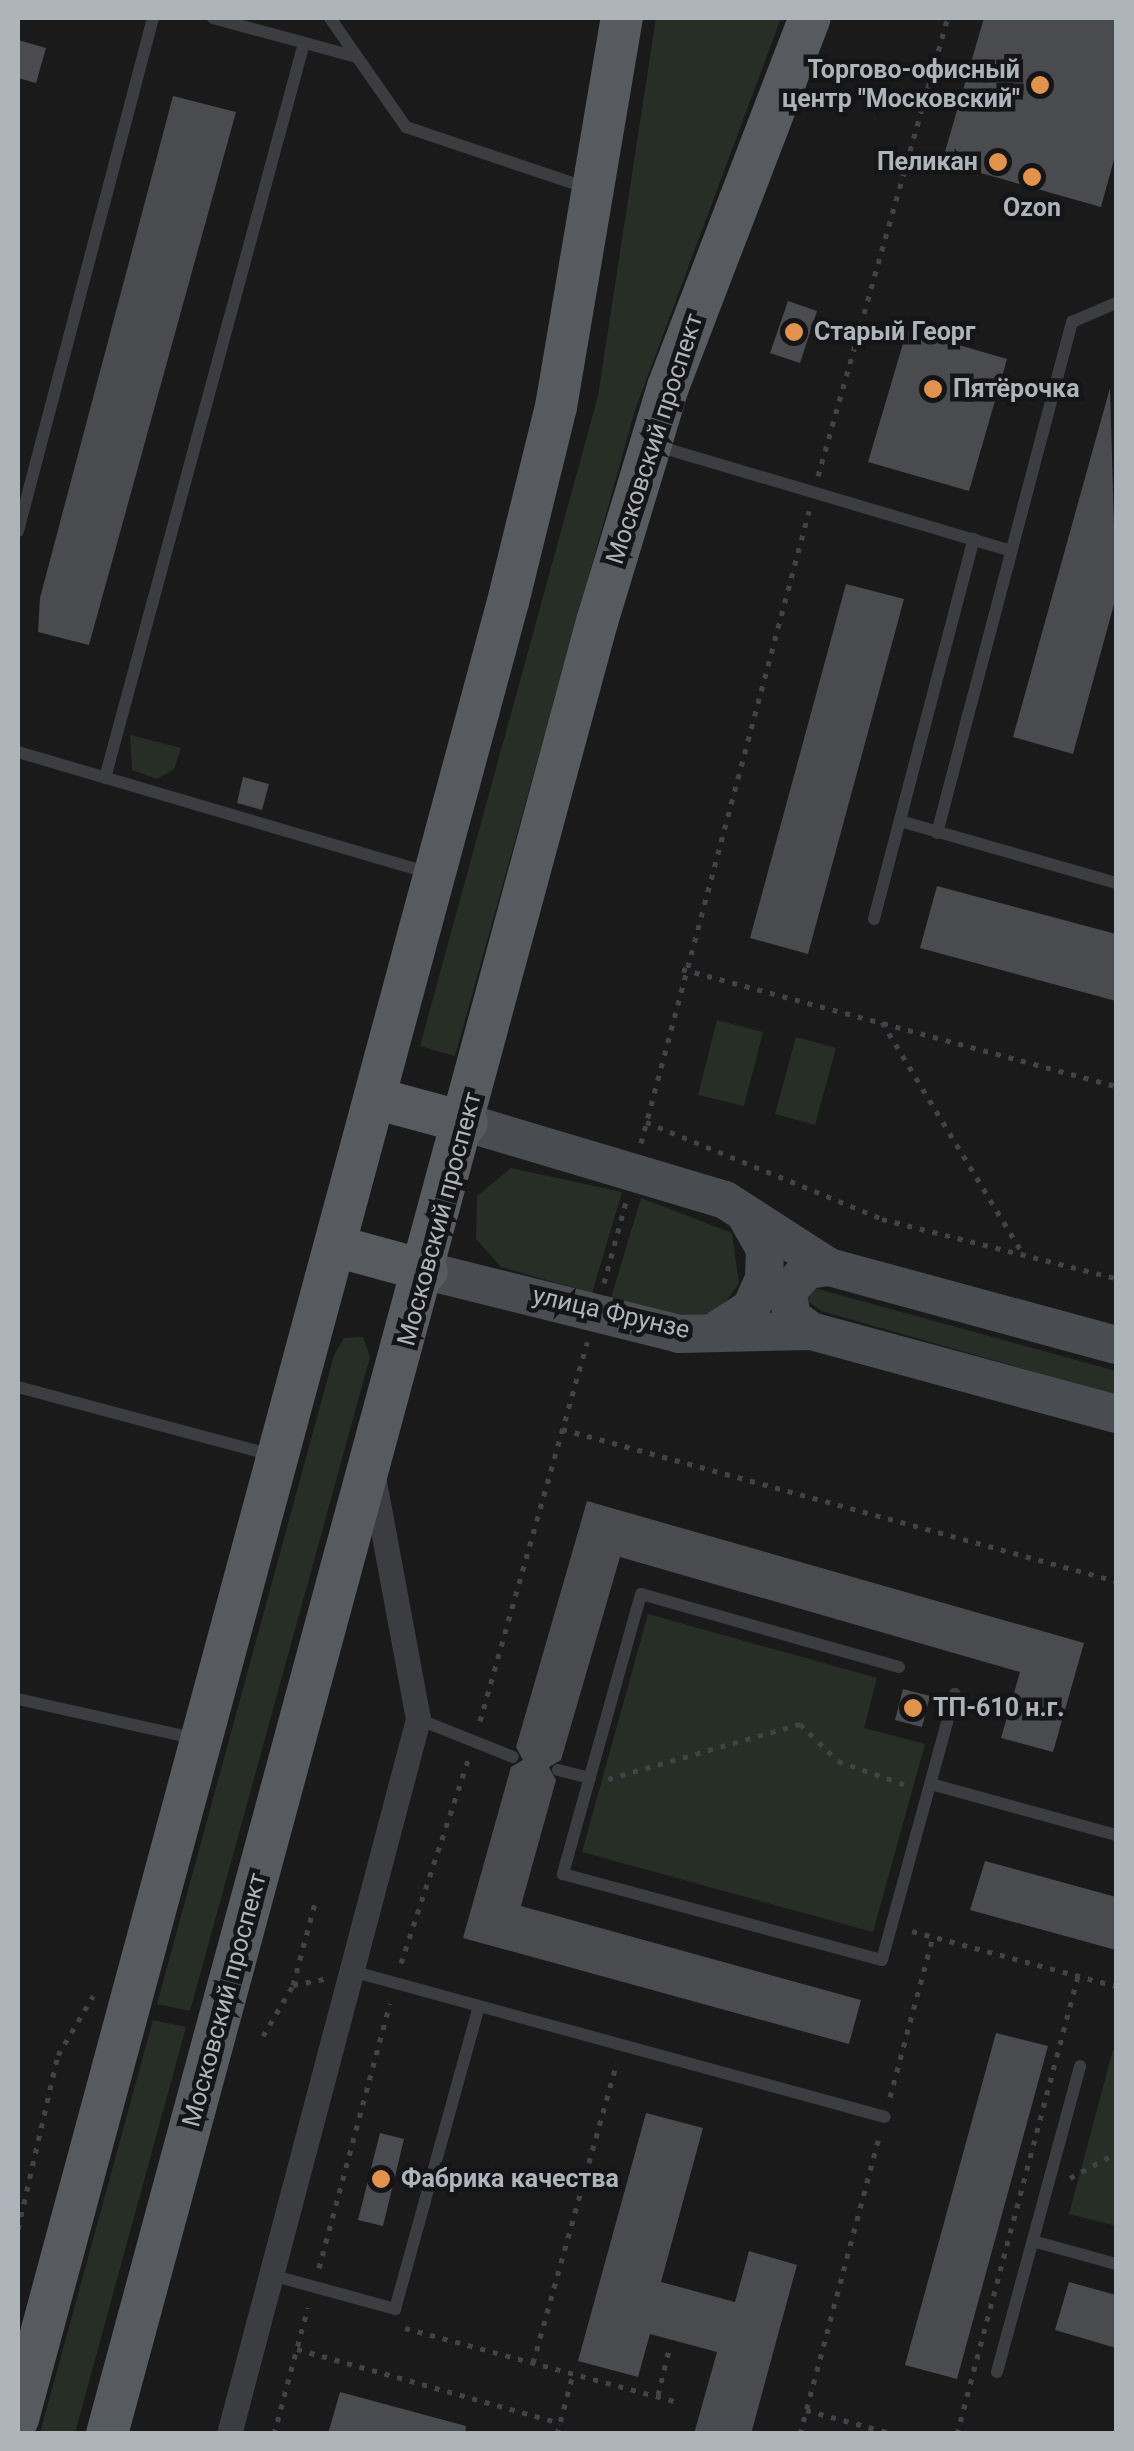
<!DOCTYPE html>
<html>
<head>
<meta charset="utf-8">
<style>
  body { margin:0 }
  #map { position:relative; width:1134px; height:2451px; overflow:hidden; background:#1a1a1b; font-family:Roboto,sans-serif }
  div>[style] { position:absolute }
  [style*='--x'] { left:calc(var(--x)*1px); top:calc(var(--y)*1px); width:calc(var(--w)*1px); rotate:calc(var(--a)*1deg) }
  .green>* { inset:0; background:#262e26 }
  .building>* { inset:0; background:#494b4e }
  .path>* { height:5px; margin-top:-2.5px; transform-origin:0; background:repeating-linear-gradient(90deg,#414447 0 5px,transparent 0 13px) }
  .service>* { height:12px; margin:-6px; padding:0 6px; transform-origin:6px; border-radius:6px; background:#3b3d40 }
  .minor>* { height:25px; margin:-12.5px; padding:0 12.5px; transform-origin:12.5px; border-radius:12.5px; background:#3b3d40 }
  .secondary>* { height:38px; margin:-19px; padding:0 19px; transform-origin:19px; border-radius:19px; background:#494c50 }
  .primary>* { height:42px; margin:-21px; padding:0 21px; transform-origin:21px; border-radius:21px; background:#575a5f }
  .dots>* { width:28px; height:28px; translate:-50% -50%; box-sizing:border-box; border:5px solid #151517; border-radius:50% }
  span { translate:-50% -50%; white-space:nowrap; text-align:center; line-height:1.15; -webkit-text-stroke:9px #151517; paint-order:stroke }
  .poi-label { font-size:25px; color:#adb4ba; font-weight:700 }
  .right { translate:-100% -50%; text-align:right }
  .left { translate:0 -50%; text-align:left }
  .street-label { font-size:25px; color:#adb4ba }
  .frame { position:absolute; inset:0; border:20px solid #adb4ba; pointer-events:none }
</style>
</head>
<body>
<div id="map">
  <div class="green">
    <i style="clip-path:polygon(656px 18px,781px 18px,635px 410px,455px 1056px,420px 1046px,598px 396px)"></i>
    <i style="clip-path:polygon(130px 735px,181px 748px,174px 769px,157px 779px,132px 770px)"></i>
    <i style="clip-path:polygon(717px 1020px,763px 1032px,744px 1106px,698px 1095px)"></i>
    <i style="clip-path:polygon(796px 1037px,836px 1048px,815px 1125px,775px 1114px)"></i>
    <i style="clip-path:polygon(511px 1168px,622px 1192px,592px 1293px,501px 1267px,476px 1239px,477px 1196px)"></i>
    <i style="clip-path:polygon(641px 1198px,732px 1233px,739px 1283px,720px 1310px,688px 1318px,611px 1298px)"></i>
    <i style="clip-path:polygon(814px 1288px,1116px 1371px,1116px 1395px,821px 1311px,805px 1299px)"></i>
    <i style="clip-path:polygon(363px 1337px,370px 1357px,190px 2011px,157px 2004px,334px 1355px,344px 1338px)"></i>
    <i style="clip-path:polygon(648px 1614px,877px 1678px,864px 1728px,925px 1744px,873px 1932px,582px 1852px)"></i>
    <i style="clip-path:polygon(153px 2020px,186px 2027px,75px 2433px,40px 2433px)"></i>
    <i style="clip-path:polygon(1113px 2050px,1116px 2051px,1116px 2226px,1069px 2214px)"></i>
  </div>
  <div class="building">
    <i style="clip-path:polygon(984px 18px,1116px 18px,1116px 152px,1101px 207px,942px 162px)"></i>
    <i style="clip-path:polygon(18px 40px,46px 48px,36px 83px,18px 78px)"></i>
    <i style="clip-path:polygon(173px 96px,236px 112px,89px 645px,38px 632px,40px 598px)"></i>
    <i style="clip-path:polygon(788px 301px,817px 311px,800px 363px,770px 353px)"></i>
    <i style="clip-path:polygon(907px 330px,1007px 359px,969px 491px,868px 462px)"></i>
    <i style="clip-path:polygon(1110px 388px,1116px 597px,1073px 754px,1013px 737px)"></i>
    <i style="clip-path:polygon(846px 584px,904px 599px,808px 954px,750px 938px)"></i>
    <i style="clip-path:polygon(243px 777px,269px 784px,262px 810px,237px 803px)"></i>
    <i style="clip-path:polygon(937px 886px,1116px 934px,1116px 1001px,920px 948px)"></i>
    <i style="clip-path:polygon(587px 1501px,1084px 1643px,1053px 1752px,1001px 1738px,1020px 1672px,620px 1557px,561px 1760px,549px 1767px,556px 1780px,521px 1906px,861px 2000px,849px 2044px,463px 1938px,511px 1767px,523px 1760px,516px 1747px)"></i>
    <i style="clip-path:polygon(903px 1689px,930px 1696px,922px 1727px,895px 1720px)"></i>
    <i style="clip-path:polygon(985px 1861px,1116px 1897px,1116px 1950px,970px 1910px)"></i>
    <i style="clip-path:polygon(996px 2033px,1048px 2046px,957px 2379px,905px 2365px)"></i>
    <i style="clip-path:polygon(646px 2113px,703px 2128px,661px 2282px,735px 2302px,749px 2251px,797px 2265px,751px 2434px,694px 2434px,717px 2352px,650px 2334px,638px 2377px,578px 2361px)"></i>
    <i style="clip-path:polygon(380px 2133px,404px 2139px,383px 2226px,358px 2220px)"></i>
    <i style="clip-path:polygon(1069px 2282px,1116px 2295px,1116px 2348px,1055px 2330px)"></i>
    <i style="clip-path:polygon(340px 2392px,466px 2426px,465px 2434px,328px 2434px)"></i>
  </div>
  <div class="path">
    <i style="--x:818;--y:476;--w:476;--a:-74.2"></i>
    <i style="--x:682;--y:969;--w:449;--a:15.1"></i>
    <i style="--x:882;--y:1022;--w:268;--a:58.7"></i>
    <i style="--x:646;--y:1122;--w:255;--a:22.3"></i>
    <i style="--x:882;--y:1219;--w:241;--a:14.2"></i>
    <i style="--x:641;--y:1143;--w:654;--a:-75.11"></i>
    <i style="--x:604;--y:1283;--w:84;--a:-74.8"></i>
    <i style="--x:562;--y:1429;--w:574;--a:15.34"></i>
    <i style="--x:480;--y:1721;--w:394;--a:-74.2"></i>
    <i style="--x:608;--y:1779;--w:200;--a:-16"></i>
    <i style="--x:800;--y:1724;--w:53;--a:44.2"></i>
    <i style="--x:838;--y:1761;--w:75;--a:19.4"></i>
    <i style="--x:912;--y:1931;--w:211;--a:15.1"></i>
    <i style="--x:401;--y:1963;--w:214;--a:-71.7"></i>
    <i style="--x:293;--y:1985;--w:33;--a:-11"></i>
    <i style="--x:263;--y:2036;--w:59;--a:-59.5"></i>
    <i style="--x:293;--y:1985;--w:89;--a:-75"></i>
    <i style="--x:890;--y:2097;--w:167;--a:-75"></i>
    <i style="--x:1070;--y:2178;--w:52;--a:-28.5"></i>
    <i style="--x:18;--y:2229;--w:179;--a:-77.1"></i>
    <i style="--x:58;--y:2055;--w:69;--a:-59.3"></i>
    <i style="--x:319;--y:2268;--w:274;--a:-75"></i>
    <i style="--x:405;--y:2328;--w:283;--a:15.2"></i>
    <i style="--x:297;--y:2349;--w:273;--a:15.7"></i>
    <i style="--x:533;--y:2363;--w:312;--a:-74.4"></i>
    <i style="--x:658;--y:2395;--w:46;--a:-76.3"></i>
    <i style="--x:806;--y:2410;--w:91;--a:15.3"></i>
    <i style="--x:274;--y:2434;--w:131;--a:-75"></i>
    <i style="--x:557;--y:2434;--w:62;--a:-75.1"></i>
    <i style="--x:800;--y:2434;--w:307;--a:-75.1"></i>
    <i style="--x:957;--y:2434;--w:474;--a:-75.2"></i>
  </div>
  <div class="service">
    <i style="--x:213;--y:18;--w:149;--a:15.2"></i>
    <i style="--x:330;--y:18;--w:133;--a:55.1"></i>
    <i style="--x:406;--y:127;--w:191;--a:18.6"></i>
    <i style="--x:657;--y:446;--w:369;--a:16.5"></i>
    <i style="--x:18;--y:531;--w:530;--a:-75.26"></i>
    <i style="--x:18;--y:752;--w:427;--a:16.4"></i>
    <i style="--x:105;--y:778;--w:761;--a:-74.85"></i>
    <i style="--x:900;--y:821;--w:225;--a:16"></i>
    <i style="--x:937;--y:833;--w:529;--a:-75.2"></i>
    <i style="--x:1072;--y:322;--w:48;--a:-23.4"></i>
    <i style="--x:874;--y:919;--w:393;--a:-75.3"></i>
    <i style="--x:18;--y:1387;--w:262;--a:15"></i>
    <i style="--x:899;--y:1667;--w:268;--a:-164.2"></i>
    <i style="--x:641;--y:1594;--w:291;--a:105.6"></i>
    <i style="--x:563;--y:1874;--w:330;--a:15.1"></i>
    <i style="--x:882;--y:1960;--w:276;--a:-74.7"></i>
    <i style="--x:18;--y:1699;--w:183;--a:12.6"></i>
    <i style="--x:418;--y:1719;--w:102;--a:21.8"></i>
    <i style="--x:558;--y:1770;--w:33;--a:14"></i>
    <i style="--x:931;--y:1784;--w:192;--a:15.4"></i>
    <i style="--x:355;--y:1972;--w:549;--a:15.3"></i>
    <i style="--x:1033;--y:2241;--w:86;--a:15.5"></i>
    <i style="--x:271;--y:2275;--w:129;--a:15.3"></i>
    <i style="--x:395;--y:2309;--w:314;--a:-74.5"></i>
    <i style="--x:997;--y:2372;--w:317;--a:-74.8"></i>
  </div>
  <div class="minor">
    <i style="--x:229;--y:2434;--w:740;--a:-75.19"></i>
    <i style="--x:418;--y:1719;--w:246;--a:-100.5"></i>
  </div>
  <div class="secondary">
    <i style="--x:467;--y:1123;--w:269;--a:16.6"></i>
    <i style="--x:725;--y:1200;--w:124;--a:32.8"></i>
    <i style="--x:829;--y:1267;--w:297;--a:15.2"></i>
    <i style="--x:427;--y:1271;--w:260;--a:14"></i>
    <i style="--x:679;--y:1334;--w:132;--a:-1.3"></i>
    <i style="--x:811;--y:1331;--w:316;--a:15.2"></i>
    <i style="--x:811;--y:1331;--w:24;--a:-144"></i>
    <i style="--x:792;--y:1317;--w:25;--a:-101"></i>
    <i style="--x:787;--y:1292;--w:30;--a:-48"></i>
    <i style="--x:807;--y:1270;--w:22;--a:-8"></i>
    <i style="--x:712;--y:1333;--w:46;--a:-32.7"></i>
    <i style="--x:751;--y:1308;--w:32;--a:-66"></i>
    <i style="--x:764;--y:1279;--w:30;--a:-88"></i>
    <i style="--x:765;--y:1249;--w:40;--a:-119.7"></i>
  </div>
  <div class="primary">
    <i style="--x:378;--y:1099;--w:92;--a:15.1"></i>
    <i style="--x:339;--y:1247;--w:91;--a:15.3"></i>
    <i style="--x:18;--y:2419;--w:1882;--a:-74.91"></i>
    <i style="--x:508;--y:602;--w:201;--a:-76.2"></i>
    <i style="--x:556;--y:407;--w:395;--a:-80.4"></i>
    <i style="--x:107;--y:2434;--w:1877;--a:-74.87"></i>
    <i style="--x:597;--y:622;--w:245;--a:-73.2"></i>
    <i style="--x:668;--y:387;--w:395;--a:-69"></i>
  </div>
  <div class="dots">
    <i style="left:1040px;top:85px;background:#e1924c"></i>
    <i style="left:998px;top:162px;background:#e1924c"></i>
    <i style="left:1032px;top:177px;background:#e1924c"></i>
    <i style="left:794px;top:332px;background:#e1924c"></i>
    <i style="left:933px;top:389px;background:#e1924c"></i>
    <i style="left:913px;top:1708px;background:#e1924c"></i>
    <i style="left:381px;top:2179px;background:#e1924c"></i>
  </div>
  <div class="poi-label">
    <span class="right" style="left:1020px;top:85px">Торгово-офисный<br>центр "Московский"</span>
    <span class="right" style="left:978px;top:162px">Пеликан</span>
    <span style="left:1032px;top:208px">Ozon</span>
    <span class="left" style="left:814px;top:332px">Старый Георг</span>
    <span class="left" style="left:953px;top:389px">Пятёрочка</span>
    <span class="left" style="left:933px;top:1708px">ТП-610 н.г.</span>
    <span class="left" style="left:401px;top:2179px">Фабрика качества</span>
  </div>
  <div class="street-label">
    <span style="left:655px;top:439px;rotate:-72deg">Московский проспект</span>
    <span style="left:440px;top:1219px;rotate:-75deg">Московский проспект</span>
    <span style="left:611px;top:1313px;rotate:13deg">улица Фрунзе</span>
    <span style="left:225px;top:2000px;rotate:-75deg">Московский проспект</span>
  </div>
  <div class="frame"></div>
</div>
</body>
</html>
